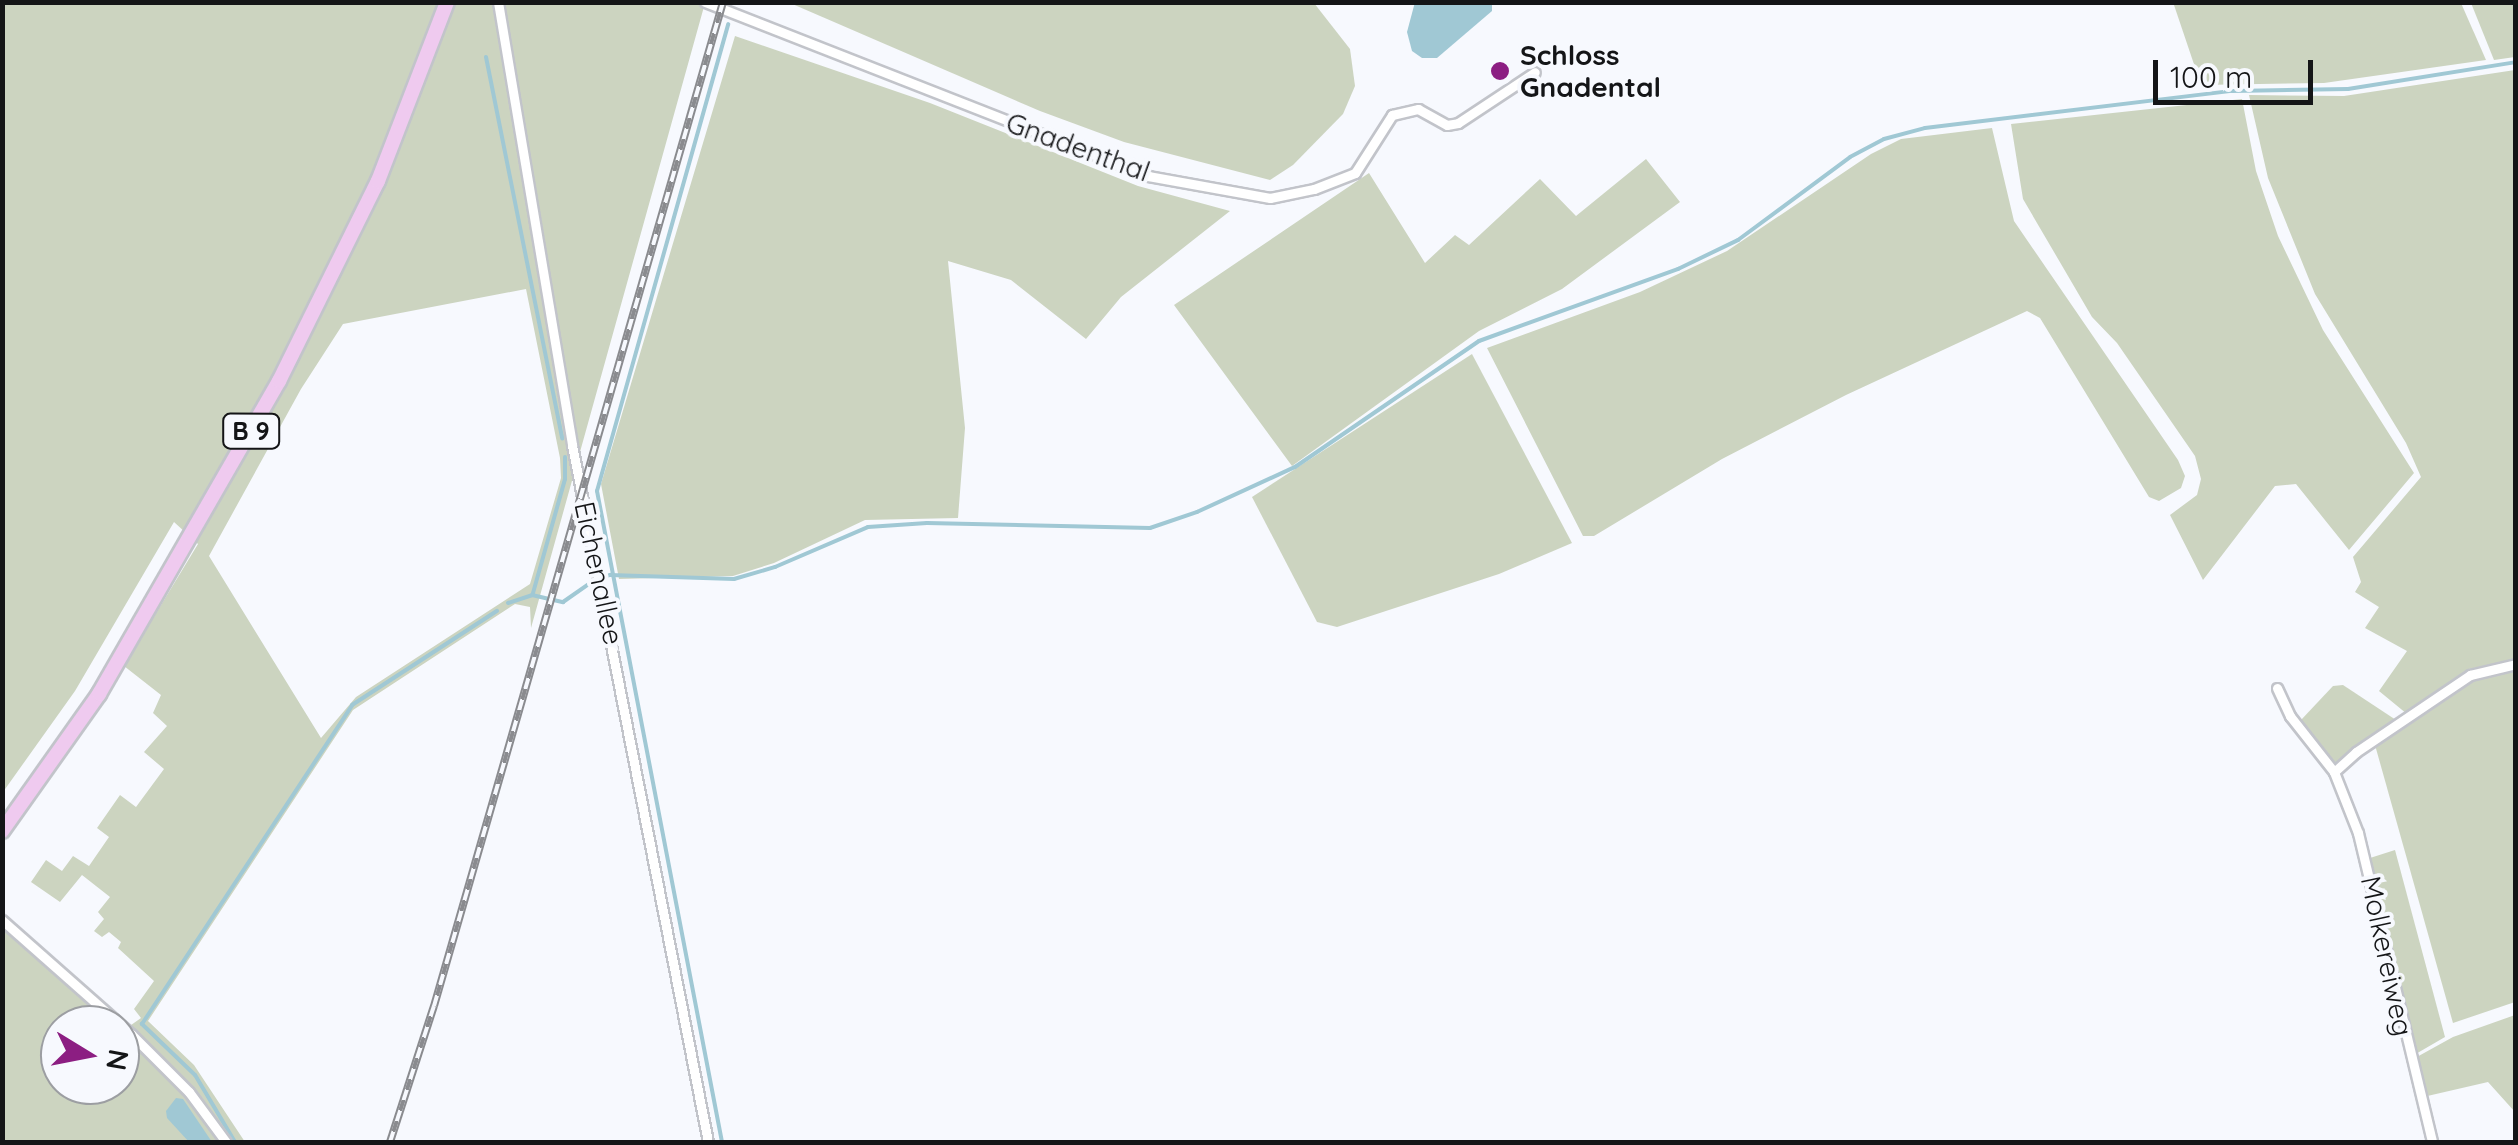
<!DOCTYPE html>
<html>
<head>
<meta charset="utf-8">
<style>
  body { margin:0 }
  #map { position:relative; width:2518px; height:1145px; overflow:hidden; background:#f7f9fe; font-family:Quicksand,sans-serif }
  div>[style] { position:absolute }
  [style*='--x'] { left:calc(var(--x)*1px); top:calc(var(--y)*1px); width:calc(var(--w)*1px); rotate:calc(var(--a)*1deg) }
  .green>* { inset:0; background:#ccd4c0 }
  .water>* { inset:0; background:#a0c8d4 }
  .stream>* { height:4px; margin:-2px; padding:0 2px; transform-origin:2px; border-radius:2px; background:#a0c8d4 }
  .roads { filter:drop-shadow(2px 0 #c2c4ca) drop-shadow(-2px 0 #c2c4ca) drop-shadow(0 2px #c2c4ca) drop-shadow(0 -2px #c2c4ca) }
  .minor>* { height:9px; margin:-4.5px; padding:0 4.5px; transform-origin:4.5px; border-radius:4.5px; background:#fff }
  .primary>* { height:14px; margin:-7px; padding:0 7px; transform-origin:7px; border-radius:7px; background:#efcaef }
  .rail>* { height:8px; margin-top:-4px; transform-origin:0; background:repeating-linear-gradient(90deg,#f7f9fe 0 11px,#8a8b8f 0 22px); box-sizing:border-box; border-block:2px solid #8a8b8f }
  .dots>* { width:28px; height:28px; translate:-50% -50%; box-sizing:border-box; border:5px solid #f7f9fe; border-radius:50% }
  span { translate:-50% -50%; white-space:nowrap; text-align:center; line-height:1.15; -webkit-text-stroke:8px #f7f9fe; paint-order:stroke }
  .shield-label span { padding:2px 8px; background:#f7f9fe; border:2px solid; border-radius:8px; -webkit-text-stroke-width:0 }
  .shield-label { font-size:25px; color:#141517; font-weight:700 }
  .poi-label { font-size:28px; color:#141517; font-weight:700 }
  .left { translate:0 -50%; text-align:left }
  .street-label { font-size:28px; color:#141517 }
  .frame { position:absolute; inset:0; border:5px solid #141517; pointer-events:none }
  .north { position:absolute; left:40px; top:1005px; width:100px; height:100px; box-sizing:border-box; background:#f7f9fe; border:2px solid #9c9ea2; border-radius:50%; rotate:100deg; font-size:28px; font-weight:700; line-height:40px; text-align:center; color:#141517 }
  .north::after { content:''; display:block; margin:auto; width:35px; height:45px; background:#8c1e82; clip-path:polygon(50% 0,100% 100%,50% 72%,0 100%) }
  .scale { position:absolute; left:2153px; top:60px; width:160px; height:45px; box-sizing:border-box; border:5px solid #141517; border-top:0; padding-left:12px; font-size:30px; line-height:35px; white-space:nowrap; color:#141517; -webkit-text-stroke:8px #f7f9fe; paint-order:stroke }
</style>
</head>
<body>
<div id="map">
  <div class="green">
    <i style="clip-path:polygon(2181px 2px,2461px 3px,2486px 60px,2324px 83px,2201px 85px,2174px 5px)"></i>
    <i style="clip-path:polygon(evenodd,3px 3px,705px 3px,531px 628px,530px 607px,515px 604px,353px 710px,148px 1021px,194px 1065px,245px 1142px,3px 1142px,3px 928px,118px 1025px,60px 1025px,60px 1085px,120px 1085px,120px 1027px,124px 1030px,141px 1018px,134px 1009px,154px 981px,118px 948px,121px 942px,109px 932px,102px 937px,94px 931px,104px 919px,98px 912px,110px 897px,82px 875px,60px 902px,31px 882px,46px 860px,62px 871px,73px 856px,89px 866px,109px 837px,97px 828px,120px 795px,136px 807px,164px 769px,144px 752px,167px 726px,153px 713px,161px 695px,124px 666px,198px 544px,174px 522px,75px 691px,3px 792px,3px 3px,526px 289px,560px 458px,561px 478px,530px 584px,356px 697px,321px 738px,209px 556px,301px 389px,343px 324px,526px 289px)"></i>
    <i style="clip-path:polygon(790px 3px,1314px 3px,1350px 49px,1355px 86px,1343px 114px,1293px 165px,1270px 180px,1124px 142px,1040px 111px)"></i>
    <i style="clip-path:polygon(2471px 3px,2515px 3px,2515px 57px,2494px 60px)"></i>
    <i style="clip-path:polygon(735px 36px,930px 103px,1138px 186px,1230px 211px,1121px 297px,1086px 339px,1011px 280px,948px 261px,965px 428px,958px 518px,865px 520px,774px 563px,733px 576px,619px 579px,601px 484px)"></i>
    <i style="clip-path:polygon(2515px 70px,2515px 659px,2469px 669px,2407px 714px,2379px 691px,2407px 651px,2365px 628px,2379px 607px,2355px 592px,2361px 582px,2353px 557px,2421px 477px,2406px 443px,2315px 294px,2268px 178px,2249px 95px,2344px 96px)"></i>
    <i style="clip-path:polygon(2242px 99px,2256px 171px,2278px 236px,2323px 330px,2414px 473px,2349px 550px,2296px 484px,2275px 486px,2203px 580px,2170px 515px,2197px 495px,2201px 479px,2195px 456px,2117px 343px,2092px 317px,2023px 199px,2011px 124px)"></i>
    <i style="clip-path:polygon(1992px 128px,2014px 221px,2178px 460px,2185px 476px,2181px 488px,2159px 501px,2149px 497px,2040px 318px,2027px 311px,1846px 395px,1722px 459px,1594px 536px,1583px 536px,1487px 348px,1640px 292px,1727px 251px,1871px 154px,1901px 139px)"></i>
    <i style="clip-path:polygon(1646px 159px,1680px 202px,1562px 289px,1479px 331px,1292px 466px,1174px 305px,1369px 173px,1425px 263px,1455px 235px,1469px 245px,1540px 179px,1576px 216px)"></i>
    <i style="clip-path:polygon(1472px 354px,1572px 543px,1499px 574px,1337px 627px,1317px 622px,1252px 497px)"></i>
    <i style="clip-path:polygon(2515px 668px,2515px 1002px,2453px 1023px,2375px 745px,2473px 675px)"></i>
    <i style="clip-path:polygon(2343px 685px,2396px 720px,2336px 765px,2301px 720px,2333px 686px)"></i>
    <i style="clip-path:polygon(2395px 850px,2445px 1037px,2414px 1055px,2370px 858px)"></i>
    <i style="clip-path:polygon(2515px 1015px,2515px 1112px,2488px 1082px,2423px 1097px,2415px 1058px,2453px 1037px)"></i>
  </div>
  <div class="water">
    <i style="clip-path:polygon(1415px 2px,1492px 3px,1492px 11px,1437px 58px,1422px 58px,1412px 51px,1407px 32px)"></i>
    <i style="clip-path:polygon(176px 1098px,183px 1099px,212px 1142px,189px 1142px,167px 1118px,166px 1111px)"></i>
  </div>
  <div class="stream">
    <i style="--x:486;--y:57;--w:389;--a:78.7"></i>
    <i style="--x:533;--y:593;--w:118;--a:-74.3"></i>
    <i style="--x:565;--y:479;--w:22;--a:-90"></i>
    <i style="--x:508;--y:603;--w:25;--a:-18"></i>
    <i style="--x:532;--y:595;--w:32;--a:13"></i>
    <i style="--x:563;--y:602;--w:33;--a:-35"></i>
    <i style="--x:590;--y:583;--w:22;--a:-22"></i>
    <i style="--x:610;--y:575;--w:124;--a:1.8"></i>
    <i style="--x:734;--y:579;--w:43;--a:-16.3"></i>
    <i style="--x:775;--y:567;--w:101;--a:-23.3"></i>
    <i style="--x:868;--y:527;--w:59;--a:-3.9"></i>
    <i style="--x:927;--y:523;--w:223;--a:1.3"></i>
    <i style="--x:1150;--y:528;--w:50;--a:-18.8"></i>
    <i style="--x:1197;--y:512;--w:108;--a:-24.7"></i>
    <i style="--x:1295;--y:467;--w:223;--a:-34.4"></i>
    <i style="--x:1479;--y:341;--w:212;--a:-19.9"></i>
    <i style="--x:1678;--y:269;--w:67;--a:-25.8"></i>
    <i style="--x:1738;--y:240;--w:139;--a:-36.5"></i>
    <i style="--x:1850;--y:157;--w:38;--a:-28"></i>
    <i style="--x:1884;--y:139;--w:42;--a:-15"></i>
    <i style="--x:1925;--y:128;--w:309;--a:-6.9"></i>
    <i style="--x:2232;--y:91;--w:116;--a:-1"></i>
    <i style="--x:2348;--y:89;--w:170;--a:-9.1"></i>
    <i style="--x:235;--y:1142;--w:78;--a:-120.8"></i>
    <i style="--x:195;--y:1075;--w:74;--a:-136.1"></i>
    <i style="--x:142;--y:1024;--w:382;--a:-56.6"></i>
    <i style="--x:352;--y:705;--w:173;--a:-33"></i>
    <i style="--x:722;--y:1142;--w:663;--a:-100.87"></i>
    <i style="--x:597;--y:491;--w:485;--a:-74.3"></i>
  </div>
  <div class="roads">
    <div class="minor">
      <i style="--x:498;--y:2;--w:449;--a:80.5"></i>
      <i style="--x:572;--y:445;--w:710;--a:78.96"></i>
      <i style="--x:705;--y:2;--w:476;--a:21.4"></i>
      <i style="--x:1148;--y:176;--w:124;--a:10.2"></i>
      <i style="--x:1270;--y:198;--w:45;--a:-11.6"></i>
      <i style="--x:1314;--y:189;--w:44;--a:-21.3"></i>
      <i style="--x:1355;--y:173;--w:69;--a:-57.5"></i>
      <i style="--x:1392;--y:115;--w:27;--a:-13"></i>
      <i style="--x:1418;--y:109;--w:33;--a:29"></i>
      <i style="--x:1447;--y:125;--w:11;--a:-10"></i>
      <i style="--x:1458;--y:123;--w:92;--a:-33.5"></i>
      <i style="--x:2277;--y:688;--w:31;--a:65"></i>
      <i style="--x:2290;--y:716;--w:71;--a:51.8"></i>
      <i style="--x:2334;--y:772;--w:66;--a:68.5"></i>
      <i style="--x:2358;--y:833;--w:318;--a:76.5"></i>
      <i style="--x:2334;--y:772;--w:30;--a:-42"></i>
      <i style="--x:2356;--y:752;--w:138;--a:-34"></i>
      <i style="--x:2470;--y:675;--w:47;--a:-13.4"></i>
      <i style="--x:2;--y:920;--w:172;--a:41.5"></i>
      <i style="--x:131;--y:1034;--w:82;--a:45"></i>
      <i style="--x:189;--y:1092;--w:62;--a:53.5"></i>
    </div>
    <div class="primary">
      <i style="--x:2;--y:831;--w:168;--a:-54.7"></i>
      <i style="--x:99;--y:694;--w:361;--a:-60.1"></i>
      <i style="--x:279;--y:381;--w:223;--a:-63.7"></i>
      <i style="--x:378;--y:181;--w:192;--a:-68.9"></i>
    </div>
  </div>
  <div class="rail">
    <i style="--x:390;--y:1142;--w:143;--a:-72.1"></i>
    <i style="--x:434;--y:1006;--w:1045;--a:-73.94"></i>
  </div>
  <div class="dots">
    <i style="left:1500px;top:71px;background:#8c1e82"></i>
  </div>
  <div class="shield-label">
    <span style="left:251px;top:431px">B 9</span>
  </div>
  <div class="poi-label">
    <span class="left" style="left:1520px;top:71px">Schloss<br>Gnadental</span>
  </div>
  <div class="street-label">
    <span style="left:1078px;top:147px;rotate:20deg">Gnadenthal</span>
    <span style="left:599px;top:573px;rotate:78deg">Eichenallee</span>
    <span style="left:2387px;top:956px;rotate:78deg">Molkereiweg</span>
  </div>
  <div class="frame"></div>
  <div class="north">N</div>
  <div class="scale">100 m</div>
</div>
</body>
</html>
